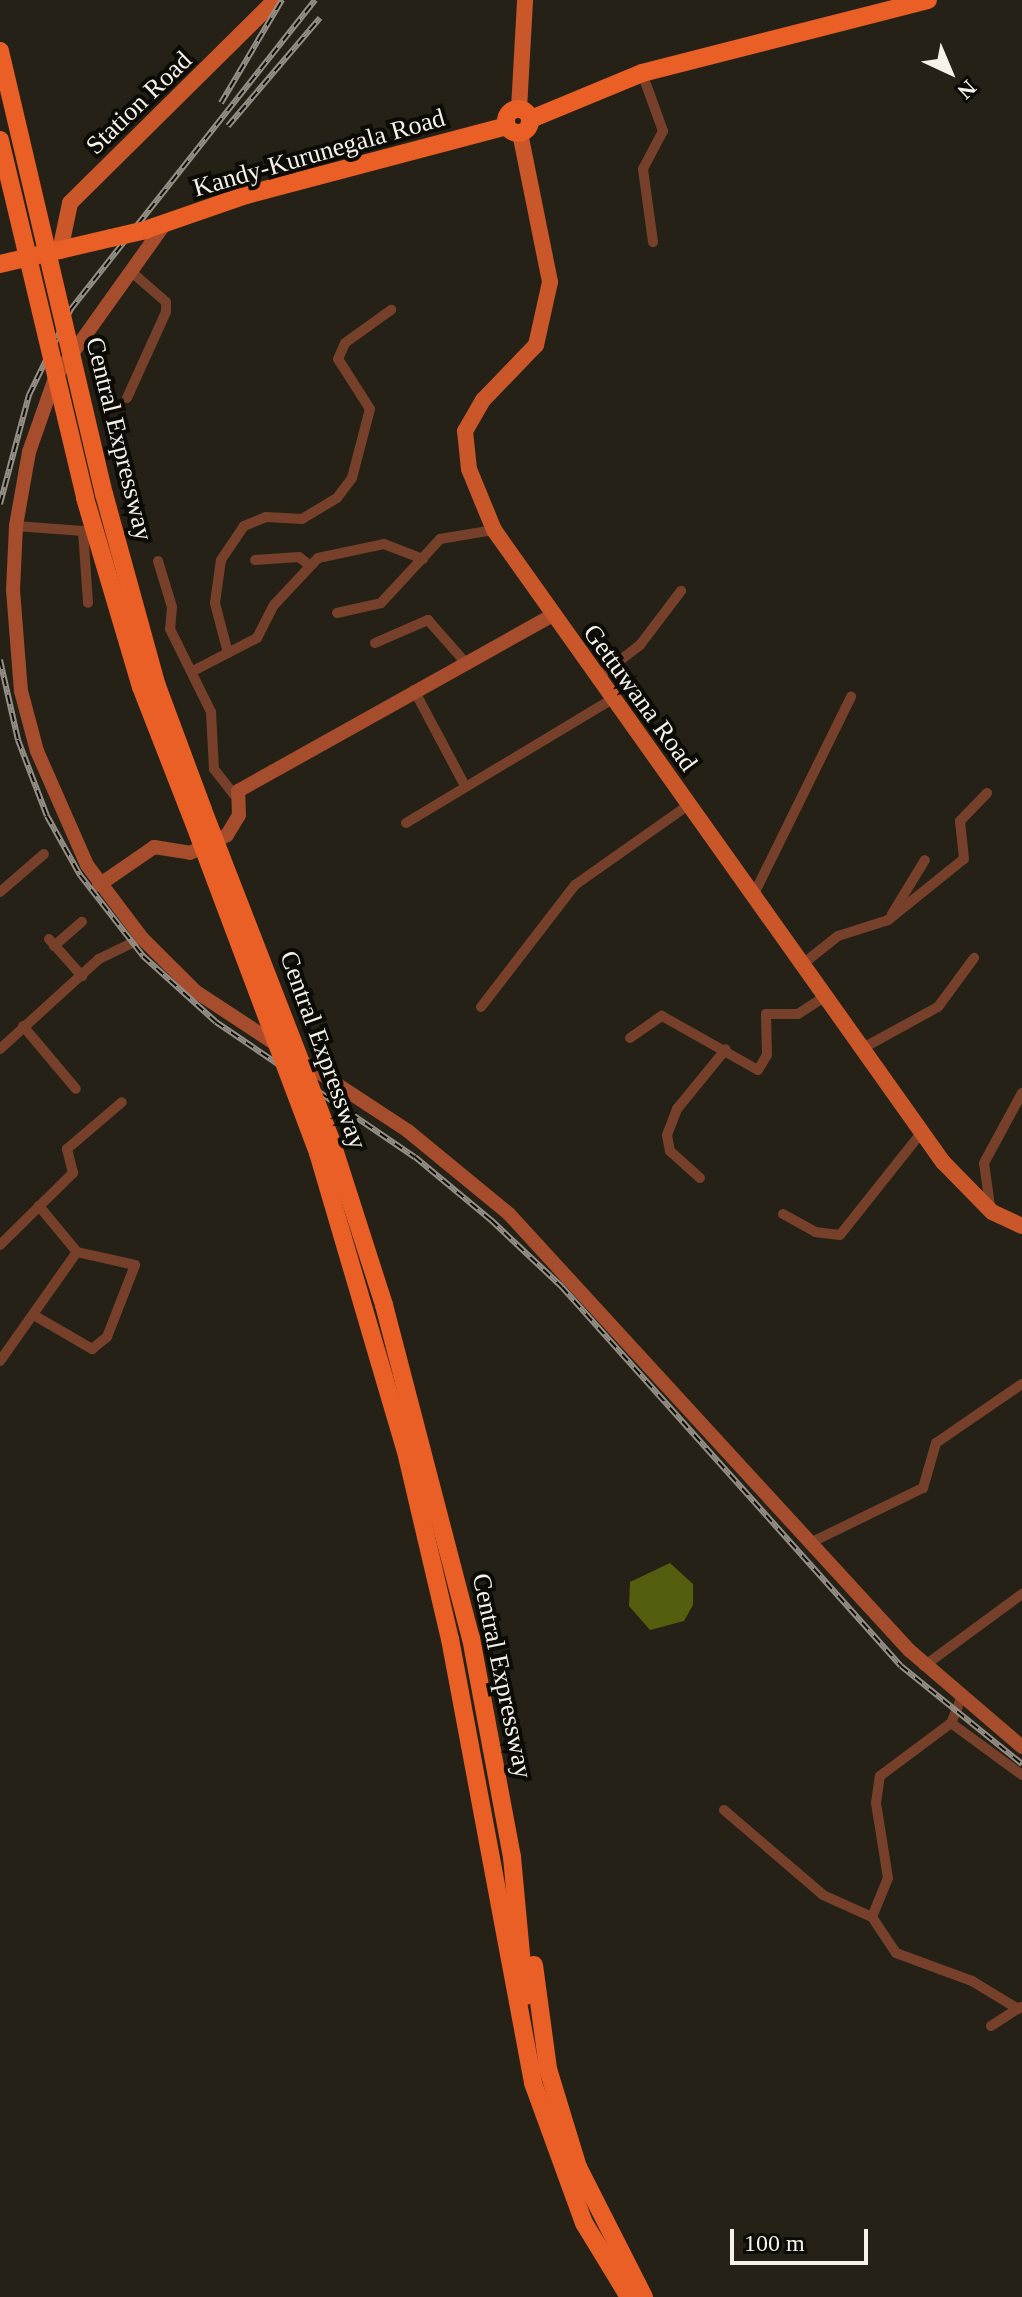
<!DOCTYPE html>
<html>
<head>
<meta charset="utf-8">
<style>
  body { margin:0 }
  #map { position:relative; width:1022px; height:2297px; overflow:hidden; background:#262116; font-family:Georgia,serif }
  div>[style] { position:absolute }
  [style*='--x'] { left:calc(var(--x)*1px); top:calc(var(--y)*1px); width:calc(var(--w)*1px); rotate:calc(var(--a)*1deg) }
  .forest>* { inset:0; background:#545e0e }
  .street>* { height:10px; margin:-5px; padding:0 5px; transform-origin:5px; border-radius:5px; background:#77402b }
  .secondary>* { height:14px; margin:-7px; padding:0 7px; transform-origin:7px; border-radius:7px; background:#a54d2c }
  .primary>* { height:16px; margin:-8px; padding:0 8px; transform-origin:8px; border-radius:8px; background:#c9572a }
  .highway>* { height:18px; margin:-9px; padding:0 9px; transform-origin:9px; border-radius:9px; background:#ea5f25 }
  .highway>.ring { margin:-9px; padding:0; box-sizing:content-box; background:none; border:18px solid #ea5f25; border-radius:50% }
  .rail>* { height:6px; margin-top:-3px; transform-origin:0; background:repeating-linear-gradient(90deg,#0d0b07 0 9px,#949087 0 18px); box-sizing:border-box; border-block:2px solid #949087 }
  .highway-bridge>* { height:18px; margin:-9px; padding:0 9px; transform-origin:9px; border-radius:9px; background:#ea5f25 }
  span { translate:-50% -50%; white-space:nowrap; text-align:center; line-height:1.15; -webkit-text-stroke:8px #0d0b07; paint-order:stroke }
  .street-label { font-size:26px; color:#f5f2ea }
  .north { position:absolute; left:910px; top:32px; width:80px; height:80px; -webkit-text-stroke:6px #0d0b07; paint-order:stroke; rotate:136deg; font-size:22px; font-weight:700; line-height:32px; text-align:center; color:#f5f2ea }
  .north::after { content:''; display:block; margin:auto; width:28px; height:36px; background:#f5f2ea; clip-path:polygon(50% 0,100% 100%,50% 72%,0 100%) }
  .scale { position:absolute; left:730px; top:2229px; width:138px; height:36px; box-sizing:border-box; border:4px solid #f5f2ea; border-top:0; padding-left:10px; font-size:24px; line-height:28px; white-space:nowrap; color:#f5f2ea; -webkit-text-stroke:6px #0d0b07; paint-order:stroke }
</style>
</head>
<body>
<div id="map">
  <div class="forest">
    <i style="clip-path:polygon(670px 1563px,693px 1584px,693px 1605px,684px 1621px,650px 1630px,629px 1606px,630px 1582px)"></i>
  </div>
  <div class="street">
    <i style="--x:642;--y:73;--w:62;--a:70.1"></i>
    <i style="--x:663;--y:131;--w:43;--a:117.8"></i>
    <i style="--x:643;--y:169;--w:74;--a:82.2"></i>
    <i style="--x:127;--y:398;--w:94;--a:-65.6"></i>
    <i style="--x:166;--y:312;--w:10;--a:-90"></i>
    <i style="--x:166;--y:302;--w:41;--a:-138.9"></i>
    <i style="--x:16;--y:526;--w:67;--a:4.3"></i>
    <i style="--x:83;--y:531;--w:72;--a:86"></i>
    <i style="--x:255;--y:560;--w:44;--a:-3.9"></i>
    <i style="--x:299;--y:557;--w:13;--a:39"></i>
    <i style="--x:158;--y:561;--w:48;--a:73.1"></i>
    <i style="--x:172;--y:607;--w:22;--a:95"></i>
    <i style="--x:170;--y:629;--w:93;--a:63.7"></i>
    <i style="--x:211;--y:712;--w:57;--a:87"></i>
    <i style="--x:214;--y:769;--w:33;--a:52"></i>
    <i style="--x:337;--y:613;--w:45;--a:-12.8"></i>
    <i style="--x:381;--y:603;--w:87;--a:-47.3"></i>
    <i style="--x:440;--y:539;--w:55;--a:-9.5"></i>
    <i style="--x:375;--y:643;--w:58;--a:-23.5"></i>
    <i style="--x:428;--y:620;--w:55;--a:48.7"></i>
    <i style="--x:228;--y:653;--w:52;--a:-104.6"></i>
    <i style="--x:215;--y:603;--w:43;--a:-82.1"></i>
    <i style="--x:221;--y:560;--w:41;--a:-55.9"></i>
    <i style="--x:244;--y:526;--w:24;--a:-22"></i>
    <i style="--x:266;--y:517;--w:36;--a:3"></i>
    <i style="--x:302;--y:519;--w:41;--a:-31"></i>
    <i style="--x:337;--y:498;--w:25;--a:-53"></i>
    <i style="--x:352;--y:478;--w:71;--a:-75.4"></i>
    <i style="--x:370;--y:409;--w:59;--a:-122.6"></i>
    <i style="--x:338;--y:359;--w:17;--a:-66"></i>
    <i style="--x:345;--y:343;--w:57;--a:-35.7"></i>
    <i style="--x:193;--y:671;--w:72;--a:-27.3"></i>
    <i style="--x:257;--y:638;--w:37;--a:-63"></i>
    <i style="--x:274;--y:605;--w:64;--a:-46.9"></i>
    <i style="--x:318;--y:558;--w:67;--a:-12"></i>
    <i style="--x:384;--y:544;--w:42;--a:21"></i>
    <i style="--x:596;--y:679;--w:56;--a:-37.7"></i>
    <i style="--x:640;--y:645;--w:68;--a:-52.8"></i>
    <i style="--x:414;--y:690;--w:109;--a:62"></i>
    <i style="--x:406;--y:823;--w:239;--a:-31"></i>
    <i style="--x:0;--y:892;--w:58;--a:-40.8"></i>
    <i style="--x:754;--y:894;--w:220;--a:-63.8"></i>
    <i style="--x:892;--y:914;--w:63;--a:-58.6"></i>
    <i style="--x:49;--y:939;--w:50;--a:48.3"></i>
    <i style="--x:54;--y:946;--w:37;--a:-41"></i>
    <i style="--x:804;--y:963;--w:43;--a:-38.5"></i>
    <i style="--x:838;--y:936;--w:52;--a:-17.7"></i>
    <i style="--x:888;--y:920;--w:97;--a:-38.8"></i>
    <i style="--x:964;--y:859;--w:38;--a:-96"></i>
    <i style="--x:960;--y:821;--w:39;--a:-46"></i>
    <i style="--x:481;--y:1007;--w:154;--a:-52.4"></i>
    <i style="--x:575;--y:885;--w:141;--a:-35.2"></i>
    <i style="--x:23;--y:1026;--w:82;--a:49.9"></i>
    <i style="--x:630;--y:1038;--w:39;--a:-35"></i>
    <i style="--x:662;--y:1016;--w:110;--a:29.4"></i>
    <i style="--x:758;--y:1070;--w:17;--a:-59"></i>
    <i style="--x:767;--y:1055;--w:41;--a:-91.4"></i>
    <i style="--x:766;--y:1014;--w:32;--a:0"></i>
    <i style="--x:798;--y:1014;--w:35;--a:-33"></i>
    <i style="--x:863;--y:1048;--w:85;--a:-28.7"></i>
    <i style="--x:938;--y:1007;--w:61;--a:-53.7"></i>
    <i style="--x:0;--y:1049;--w:134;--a:-42.3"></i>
    <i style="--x:99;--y:959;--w:48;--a:-26"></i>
    <i style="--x:700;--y:1178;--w:40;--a:-138"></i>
    <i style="--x:670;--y:1151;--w:16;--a:-101"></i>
    <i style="--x:667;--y:1135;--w:28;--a:-69"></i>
    <i style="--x:677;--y:1109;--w:77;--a:-50.8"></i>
    <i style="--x:990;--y:1206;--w:43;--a:-97.9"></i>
    <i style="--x:984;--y:1163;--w:80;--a:-61.5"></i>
    <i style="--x:783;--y:1214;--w:37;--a:29"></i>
    <i style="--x:815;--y:1232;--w:25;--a:7"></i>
    <i style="--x:840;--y:1235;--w:130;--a:-51.5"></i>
    <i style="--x:0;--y:1245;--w:103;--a:-44.6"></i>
    <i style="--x:73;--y:1173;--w:25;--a:-104"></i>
    <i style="--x:67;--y:1149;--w:72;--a:-40.5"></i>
    <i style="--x:37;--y:1317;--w:64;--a:30.2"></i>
    <i style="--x:92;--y:1349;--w:19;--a:-39"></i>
    <i style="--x:107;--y:1337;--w:77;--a:-68.7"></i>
    <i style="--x:135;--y:1265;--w:59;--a:-167.4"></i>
    <i style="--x:0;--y:1361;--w:133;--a:-54.8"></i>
    <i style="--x:77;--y:1252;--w:60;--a:-129.6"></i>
    <i style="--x:810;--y:1543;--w:126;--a:-26"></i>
    <i style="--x:923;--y:1488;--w:47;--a:-73.9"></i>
    <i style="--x:936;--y:1443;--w:104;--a:-34.5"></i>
    <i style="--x:924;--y:1666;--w:122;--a:-36.3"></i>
    <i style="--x:960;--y:1701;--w:24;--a:112"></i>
    <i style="--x:951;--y:1723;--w:88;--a:36.2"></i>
    <i style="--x:724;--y:1810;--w:130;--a:40.6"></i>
    <i style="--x:823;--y:1895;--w:54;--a:24.2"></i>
    <i style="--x:872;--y:1917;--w:43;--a:56.3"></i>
    <i style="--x:896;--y:1953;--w:81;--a:20.2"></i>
    <i style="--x:972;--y:1981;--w:54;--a:31.3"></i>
    <i style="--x:872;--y:1917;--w:42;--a:-67.7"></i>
    <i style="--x:888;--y:1878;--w:76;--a:-99.1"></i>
    <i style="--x:876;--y:1803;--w:27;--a:-82"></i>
    <i style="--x:880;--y:1776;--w:89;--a:-36.7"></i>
    <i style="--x:991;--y:2026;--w:35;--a:-33"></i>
  </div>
  <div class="secondary">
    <i style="--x:164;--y:225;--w:188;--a:125.5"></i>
    <i style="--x:55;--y:378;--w:78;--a:109.4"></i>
    <i style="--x:29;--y:452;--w:75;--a:100"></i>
    <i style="--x:16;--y:526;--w:64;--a:92.7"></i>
    <i style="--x:13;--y:590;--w:101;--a:85.5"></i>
    <i style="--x:21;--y:691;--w:62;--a:75.1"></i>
    <i style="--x:37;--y:751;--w:124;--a:66.3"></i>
    <i style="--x:87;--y:865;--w:91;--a:53"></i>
    <i style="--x:142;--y:938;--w:75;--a:45"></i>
    <i style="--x:195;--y:991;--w:255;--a:33.3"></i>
    <i style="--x:408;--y:1131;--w:131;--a:39.4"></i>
    <i style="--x:509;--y:1214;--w:592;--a:47.47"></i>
    <i style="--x:909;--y:1650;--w:149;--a:40.6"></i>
    <i style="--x:99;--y:885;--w:67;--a:-34.6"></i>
    <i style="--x:154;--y:847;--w:36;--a:9"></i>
    <i style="--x:190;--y:853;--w:41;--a:-25.9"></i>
    <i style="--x:227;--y:835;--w:23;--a:-59"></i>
    <i style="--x:239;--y:815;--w:24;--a:-92"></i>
    <i style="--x:238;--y:791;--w:359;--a:-29.2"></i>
  </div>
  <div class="primary">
    <i style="--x:519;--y:109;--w:109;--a:-86.8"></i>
    <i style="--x:520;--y:133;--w:152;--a:78.6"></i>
    <i style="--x:550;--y:282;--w:65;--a:102.5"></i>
    <i style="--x:536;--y:345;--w:76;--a:133.9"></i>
    <i style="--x:483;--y:400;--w:36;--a:120"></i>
    <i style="--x:465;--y:431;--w:38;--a:84"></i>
    <i style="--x:469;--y:469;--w:66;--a:67.7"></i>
    <i style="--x:494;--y:530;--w:775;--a:54.61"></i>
    <i style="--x:943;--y:1162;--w:70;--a:45.6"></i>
    <i style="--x:992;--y:1212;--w:33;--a:25"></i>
    <i style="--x:60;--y:251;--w:49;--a:-78.2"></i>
    <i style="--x:70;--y:203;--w:289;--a:-44.7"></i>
  </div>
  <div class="highway">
    <i class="ring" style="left:506px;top:109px;width:6px;height:6px"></i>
    <i style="--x:531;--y:119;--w:120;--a:-22.5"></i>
    <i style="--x:642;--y:73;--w:295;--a:-14.3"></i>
    <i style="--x:145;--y:230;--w:107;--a:-19.1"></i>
    <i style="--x:246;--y:195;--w:270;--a:-14.8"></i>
    <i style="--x:0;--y:264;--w:114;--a:-13.2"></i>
    <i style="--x:104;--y:494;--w:199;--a:74.6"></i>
    <i style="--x:157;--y:686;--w:132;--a:69.6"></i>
    <i style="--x:85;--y:498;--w:197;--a:73.5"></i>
    <i style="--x:141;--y:687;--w:137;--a:68.7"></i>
    <i style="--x:333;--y:1146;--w:167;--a:72.2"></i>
    <i style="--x:384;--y:1305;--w:344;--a:75.4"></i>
    <i style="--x:471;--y:1638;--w:223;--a:79.4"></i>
    <i style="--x:512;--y:1857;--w:140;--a:84.7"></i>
    <i style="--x:318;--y:1153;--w:316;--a:73.6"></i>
    <i style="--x:407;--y:1456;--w:188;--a:76.8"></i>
    <i style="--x:450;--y:1639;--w:452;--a:79.4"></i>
    <i style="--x:533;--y:2083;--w:149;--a:70"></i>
    <i style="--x:584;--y:2223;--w:87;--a:58.7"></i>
    <i style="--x:534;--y:1965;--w:105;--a:82.3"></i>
    <i style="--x:548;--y:2069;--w:102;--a:73"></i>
    <i style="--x:578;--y:2167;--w:146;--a:63.1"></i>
  </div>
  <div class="rail">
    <i style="--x:221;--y:103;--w:120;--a:-59.4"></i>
    <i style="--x:228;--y:126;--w:142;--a:-49.6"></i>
    <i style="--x:0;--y:504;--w:113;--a:-75.1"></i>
    <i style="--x:29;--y:395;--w:96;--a:-64"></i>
    <i style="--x:71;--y:309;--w:394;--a:-51.7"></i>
    <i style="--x:0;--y:660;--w:82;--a:77.3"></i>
    <i style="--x:18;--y:740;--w:81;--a:69.1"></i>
    <i style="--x:47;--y:816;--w:68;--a:60.8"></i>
    <i style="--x:80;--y:875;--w:103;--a:52.1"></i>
    <i style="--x:143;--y:956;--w:98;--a:42.1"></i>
    <i style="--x:216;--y:1022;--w:240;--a:34.2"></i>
    <i style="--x:415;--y:1157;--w:99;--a:39.7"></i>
    <i style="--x:491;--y:1220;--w:98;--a:43.3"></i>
    <i style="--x:562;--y:1287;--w:508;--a:48.19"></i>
    <i style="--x:901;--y:1666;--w:156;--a:39"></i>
  </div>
  <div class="highway-bridge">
    <i style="--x:0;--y:51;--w:455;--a:76.8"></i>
    <i style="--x:0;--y:140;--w:368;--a:76.6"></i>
    <i style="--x:111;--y:238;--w:35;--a:-13"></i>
    <i style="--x:203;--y:810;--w:360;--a:68.8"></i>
    <i style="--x:191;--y:815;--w:361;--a:69.4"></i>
  </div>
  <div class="street-label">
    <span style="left:139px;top:103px;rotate:-44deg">Station Road</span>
    <span style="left:319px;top:153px;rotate:-16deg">Kandy-Kurunegala Road</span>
    <span style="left:119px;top:439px;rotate:76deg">Central Expressway</span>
    <span style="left:640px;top:698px;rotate:54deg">Gettuwana Road</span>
    <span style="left:323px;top:1050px;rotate:70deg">Central Expressway</span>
    <span style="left:502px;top:1676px;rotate:78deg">Central Expressway</span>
  </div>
  <div class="north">N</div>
  <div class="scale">100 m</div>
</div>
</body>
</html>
